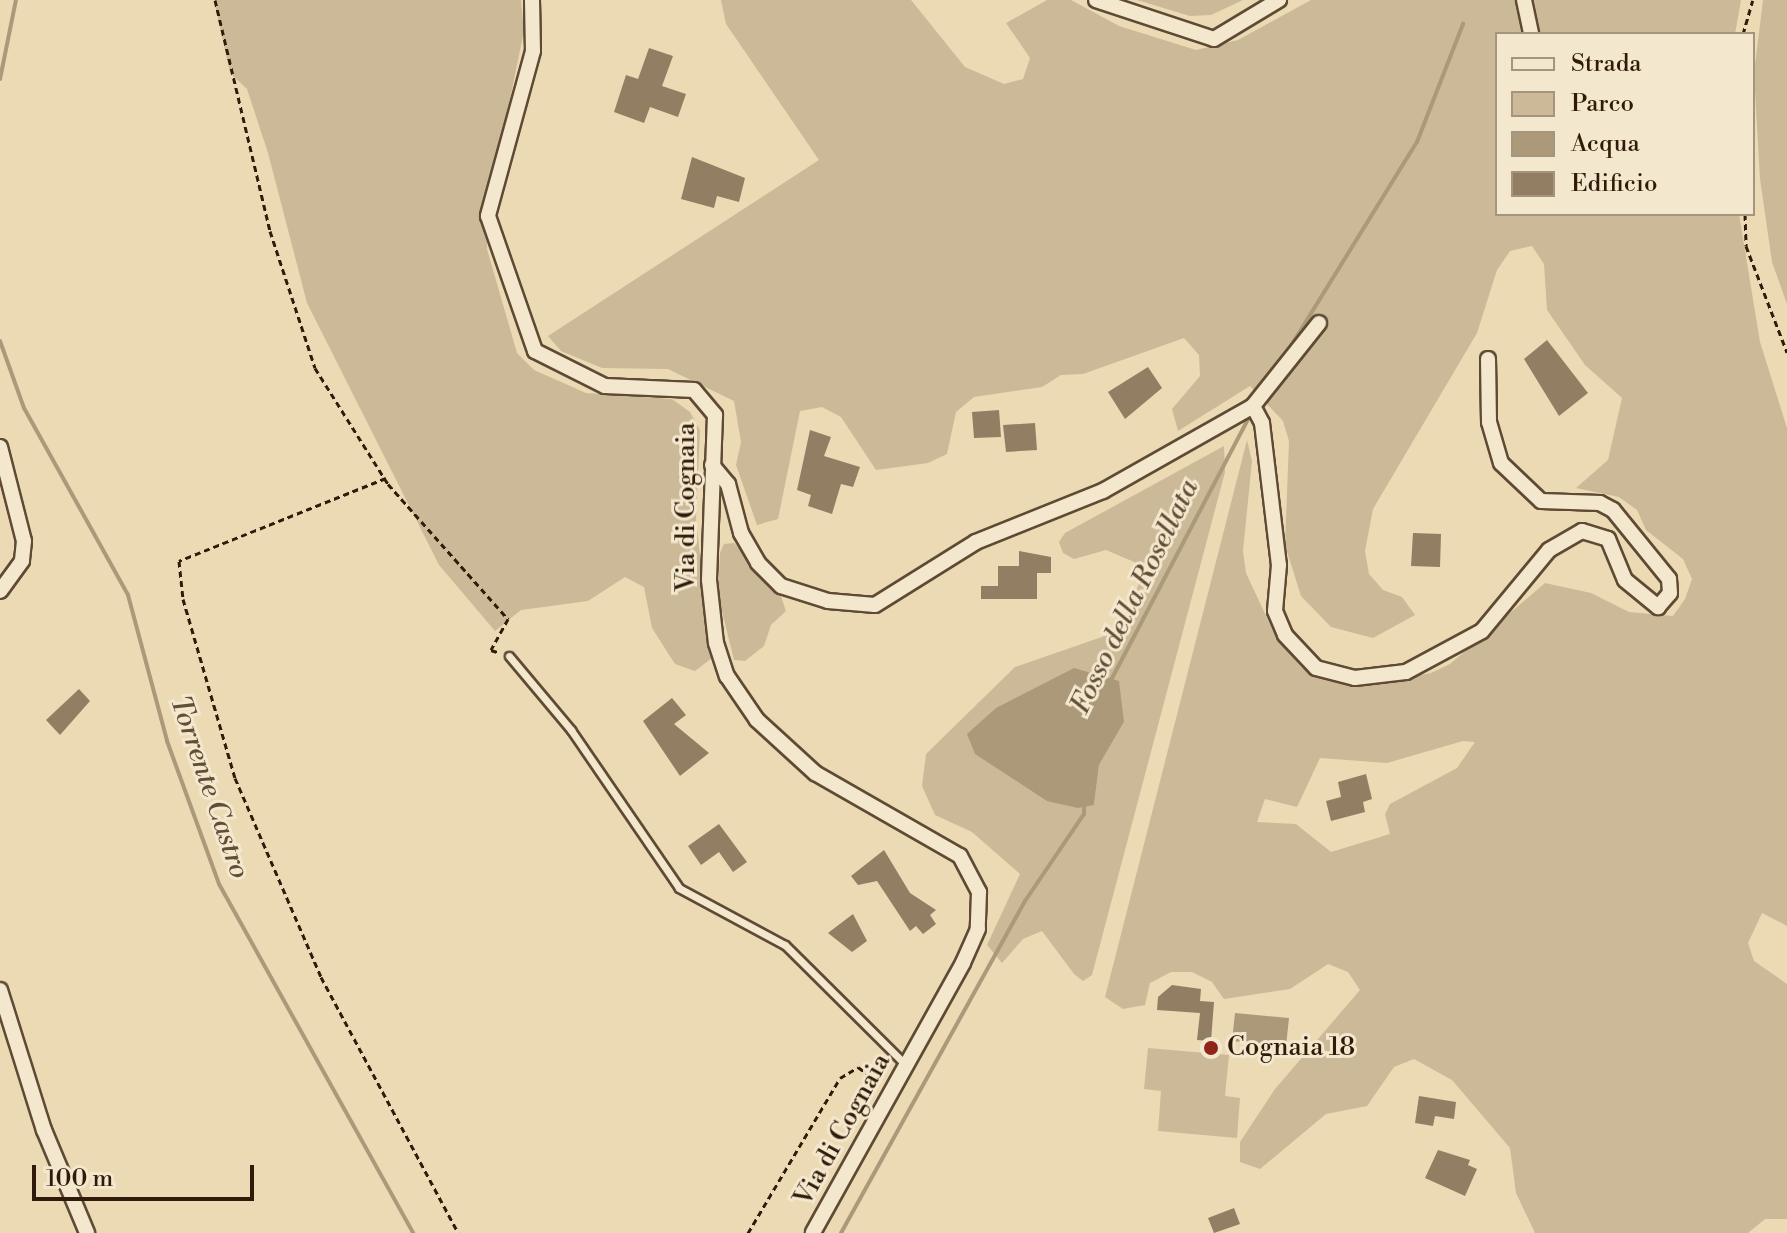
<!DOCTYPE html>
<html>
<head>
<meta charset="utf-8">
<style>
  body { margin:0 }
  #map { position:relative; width:1787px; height:1233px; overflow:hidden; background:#ecdab4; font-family:"Libre Bodoni",serif }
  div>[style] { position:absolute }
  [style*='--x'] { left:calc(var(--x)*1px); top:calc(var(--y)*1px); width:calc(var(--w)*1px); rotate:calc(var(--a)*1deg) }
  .green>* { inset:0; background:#ccb997 }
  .water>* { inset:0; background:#ac997a }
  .stream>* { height:4px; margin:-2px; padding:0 2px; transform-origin:2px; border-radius:2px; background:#ac997a }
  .building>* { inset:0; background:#927e62 }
  .path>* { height:3px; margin-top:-1.5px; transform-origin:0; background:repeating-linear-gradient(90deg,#301a09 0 6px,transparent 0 10px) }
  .roads { filter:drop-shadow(2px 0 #5f4a34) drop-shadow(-2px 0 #5f4a34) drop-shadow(0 2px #5f4a34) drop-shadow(0 -2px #5f4a34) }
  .lane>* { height:7px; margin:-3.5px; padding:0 3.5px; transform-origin:3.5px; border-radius:3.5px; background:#f3e7ce }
  .street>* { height:14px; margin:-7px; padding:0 7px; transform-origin:7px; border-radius:7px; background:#f3e7ce }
  .dots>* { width:22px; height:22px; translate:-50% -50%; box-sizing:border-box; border:4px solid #f3e7ce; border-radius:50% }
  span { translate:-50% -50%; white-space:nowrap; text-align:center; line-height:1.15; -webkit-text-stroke:6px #f3e7ce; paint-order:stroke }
  .street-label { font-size:26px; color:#301a09 }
  .poi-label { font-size:26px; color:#301a09 }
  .left { translate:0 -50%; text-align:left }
  .water-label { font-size:28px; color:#624d36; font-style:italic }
  .legend { position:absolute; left:1495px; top:32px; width:260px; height:184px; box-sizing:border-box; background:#f3e7ce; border:2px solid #a5957f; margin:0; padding:10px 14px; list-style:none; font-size:24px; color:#301a09 }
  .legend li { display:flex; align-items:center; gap:16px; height:40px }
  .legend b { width:40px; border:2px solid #a5957f }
  .scale { position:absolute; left:32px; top:1165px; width:222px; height:36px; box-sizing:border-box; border:4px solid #301a09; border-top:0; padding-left:10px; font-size:24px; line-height:28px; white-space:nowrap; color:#301a09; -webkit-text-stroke:6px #f3e7ce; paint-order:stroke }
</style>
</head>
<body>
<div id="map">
  <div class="green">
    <i style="clip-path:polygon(214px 0,521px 0,524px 31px,488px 206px,487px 249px,517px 353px,534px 370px,586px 393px,672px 399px,690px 412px,700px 430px,696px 520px,712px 658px,695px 671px,675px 664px,652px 628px,644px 587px,625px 577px,588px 601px,521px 610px,495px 631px,439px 565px,307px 303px,268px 153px,247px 89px,230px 73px)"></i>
    <i style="clip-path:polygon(evenodd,721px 0,911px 0,965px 67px,1004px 84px,1023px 79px,1030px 58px,1006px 23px,1047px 0,1071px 0,1119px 26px,1196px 50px,1238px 40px,1311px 0,1741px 0,1735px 34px,1497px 34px,1497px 214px,1739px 214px,1760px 342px,1787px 428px,1787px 926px,1762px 913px,1748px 943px,1754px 961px,1787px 984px,1787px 1219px,1765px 1219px,1748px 1233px,1535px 1233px,1516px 1193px,1510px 1148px,1452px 1080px,1414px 1059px,1394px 1067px,1367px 1106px,1326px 1114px,1260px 1169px,1240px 1162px,1240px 1142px,1275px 1089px,1360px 990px,1348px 972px,1328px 964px,1290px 989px,1224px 999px,1212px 982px,1192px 972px,1171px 972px,1150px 983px,1145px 1005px,1123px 1009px,1105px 997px,1247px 440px,1252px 461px,1243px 551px,1246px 573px,1274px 633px,1301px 667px,1322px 677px,1387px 681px,1431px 673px,1450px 664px,1545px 583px,1591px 593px,1629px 612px,1673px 616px,1685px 599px,1692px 579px,1683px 559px,1646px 530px,1637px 510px,1619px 497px,1576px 488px,1608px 460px,1622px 398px,1585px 365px,1547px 310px,1544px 264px,1532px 246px,1510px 251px,1497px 270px,1477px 333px,1373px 509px,1365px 551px,1369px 574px,1383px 590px,1402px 597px,1415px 615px,1373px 638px,1331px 627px,1301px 596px,1285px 545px,1289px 441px,1283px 421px,1250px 386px,1178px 431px,1172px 409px,1200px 376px,1199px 355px,1184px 338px,1083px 374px,1061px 375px,1042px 387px,974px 397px,956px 412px,947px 454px,928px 463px,876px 470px,841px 417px,822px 407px,800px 411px,778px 519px,757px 525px,736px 465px,741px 442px,734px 401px,668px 369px,602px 368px,561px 351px,548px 336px,819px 160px,726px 24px,721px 0,1463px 741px,1475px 742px,1457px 768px,1390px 804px,1385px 814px,1390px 834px,1331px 852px,1296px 824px,1257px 822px,1265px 799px,1297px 807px,1320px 758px,1387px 763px,1463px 741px)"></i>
    <i style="clip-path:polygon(1137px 0,1243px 0,1211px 15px,1190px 16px)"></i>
    <i style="clip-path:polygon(1763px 0,1787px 0,1787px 304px,1772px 262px,1760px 179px,1754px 73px)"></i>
    <i style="clip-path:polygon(evenodd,1224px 446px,1225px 472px,1092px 975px,1083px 981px,1074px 974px,1042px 931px,1023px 939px,1002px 963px,987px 945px,1020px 874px,972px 832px,935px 815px,922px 786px,926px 754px,1015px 667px,1119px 631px,1146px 567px,1106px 550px,1074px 559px,1063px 553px,1059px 542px,1065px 533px,1224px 446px,996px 708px,1124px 722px,1099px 765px,1094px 805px,996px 708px)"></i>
    <i style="clip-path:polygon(734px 543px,779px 591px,786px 611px,771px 625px,764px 646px,745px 661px,734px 660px,718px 595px,720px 553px,724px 544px)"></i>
    <i style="clip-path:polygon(1148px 1048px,1229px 1055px,1225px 1096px,1240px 1098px,1237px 1138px,1158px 1131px,1161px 1091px,1144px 1089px)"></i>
  </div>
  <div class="water">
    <i style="clip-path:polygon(1074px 668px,1119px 681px,1124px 722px,1099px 765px,1094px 805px,1078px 808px,1047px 801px,975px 754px,967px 734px,996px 708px)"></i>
    <i style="clip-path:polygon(1235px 1013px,1289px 1018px,1286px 1046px,1232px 1041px)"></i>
  </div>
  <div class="stream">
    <i style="--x:0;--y:79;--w:81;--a:-78.6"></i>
    <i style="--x:0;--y:341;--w:71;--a:70.3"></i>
    <i style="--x:24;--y:408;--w:214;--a:60.9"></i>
    <i style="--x:128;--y:595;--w:151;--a:75"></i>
    <i style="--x:167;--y:741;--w:152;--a:70"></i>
    <i style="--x:219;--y:884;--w:399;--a:60.9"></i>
    <i style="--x:1289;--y:349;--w:243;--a:-58.3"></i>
    <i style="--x:1417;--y:142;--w:127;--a:-68.7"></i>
    <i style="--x:1109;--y:684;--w:304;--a:-62.3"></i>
    <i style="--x:841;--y:1233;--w:380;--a:-61"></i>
    <i style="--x:1025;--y:901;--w:105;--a:-55.9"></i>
    <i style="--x:1084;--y:814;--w:10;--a:-90"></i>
  </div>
  <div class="building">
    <i style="clip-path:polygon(649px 48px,673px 56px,662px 86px,686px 94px,678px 117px,650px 107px,644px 123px,614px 112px,626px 75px,638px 79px)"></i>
    <i style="clip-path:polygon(692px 157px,745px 178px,739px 202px,717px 196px,714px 208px,681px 199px)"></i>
    <i style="clip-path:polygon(1547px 340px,1588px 393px,1559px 416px,1524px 359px)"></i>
    <i style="clip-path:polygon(1148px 367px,1162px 388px,1125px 419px,1108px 392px)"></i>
    <i style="clip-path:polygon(999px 410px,1001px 437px,974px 438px,972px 412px)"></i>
    <i style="clip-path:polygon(1035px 423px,1037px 450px,1006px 452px,1003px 425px)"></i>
    <i style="clip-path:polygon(810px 430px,831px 437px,824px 456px,860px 467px,853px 487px,841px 484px,832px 514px,808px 506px,811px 495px,797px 490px)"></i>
    <i style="clip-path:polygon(1413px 533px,1441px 534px,1440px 567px,1411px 566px)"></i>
    <i style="clip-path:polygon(1019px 551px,1051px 557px,1051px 573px,1037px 573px,1037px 599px,981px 599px,981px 586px,998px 586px,998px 566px,1019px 566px)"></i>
    <i style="clip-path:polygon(79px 689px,90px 701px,60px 735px,46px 720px)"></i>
    <i style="clip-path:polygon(672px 698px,686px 715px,674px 724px,709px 753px,680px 776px,643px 721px)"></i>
    <i style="clip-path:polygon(1366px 774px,1372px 799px,1363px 802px,1365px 812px,1331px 821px,1326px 801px,1341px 797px,1338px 782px)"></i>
    <i style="clip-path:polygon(719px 824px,747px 862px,733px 872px,719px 852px,701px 865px,688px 846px)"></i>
    <i style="clip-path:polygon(884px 850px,910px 893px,936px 910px,930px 915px,936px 924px,923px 934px,916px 926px,910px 931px,877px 881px,858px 885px,851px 876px)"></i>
    <i style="clip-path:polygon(853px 914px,867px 941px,852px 952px,828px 933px)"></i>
    <i style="clip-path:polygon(1172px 985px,1201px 989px,1200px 1001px,1214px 1002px,1211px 1041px,1197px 1040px,1200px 1013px,1157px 1010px,1158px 997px)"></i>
    <i style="clip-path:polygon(1419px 1096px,1456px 1102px,1454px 1119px,1435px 1116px,1433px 1126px,1415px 1123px)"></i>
    <i style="clip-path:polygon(1438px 1150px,1470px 1160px,1468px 1165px,1477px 1169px,1465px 1196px,1425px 1178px)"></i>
    <i style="clip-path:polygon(1234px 1208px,1240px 1224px,1214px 1233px,1208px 1218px)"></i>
  </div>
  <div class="path">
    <i style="--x:215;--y:0;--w:237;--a:76.6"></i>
    <i style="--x:270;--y:231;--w:144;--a:71.8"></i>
    <i style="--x:315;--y:368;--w:137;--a:57.8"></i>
    <i style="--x:388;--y:484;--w:181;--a:48.4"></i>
    <i style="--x:508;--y:619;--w:35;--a:119"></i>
    <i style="--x:491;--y:650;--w:9;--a:18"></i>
    <i style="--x:1743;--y:34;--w:35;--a:-74"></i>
    <i style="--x:1745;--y:214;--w:32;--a:88"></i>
    <i style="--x:1746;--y:246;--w:114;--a:68.9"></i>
    <i style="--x:386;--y:478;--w:223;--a:158.2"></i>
    <i style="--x:179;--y:561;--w:38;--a:84"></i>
    <i style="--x:183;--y:599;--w:186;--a:73.8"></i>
    <i style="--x:235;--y:778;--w:217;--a:66.6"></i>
    <i style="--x:321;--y:977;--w:290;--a:61.8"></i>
    <i style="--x:748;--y:1233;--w:180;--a:-59.3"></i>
    <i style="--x:840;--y:1078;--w:21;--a:-31"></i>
    <i style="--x:858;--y:1067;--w:27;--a:36"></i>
  </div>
  <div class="roads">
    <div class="lane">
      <i style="--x:509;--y:656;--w:97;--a:50"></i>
      <i style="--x:571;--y:730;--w:191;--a:55.6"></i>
      <i style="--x:679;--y:888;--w:120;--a:28.3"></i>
      <i style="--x:785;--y:945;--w:169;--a:44.8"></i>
    </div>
    <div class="street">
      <i style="--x:532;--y:0;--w:51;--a:88.9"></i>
      <i style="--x:533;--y:51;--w:171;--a:105.3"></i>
      <i style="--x:488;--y:216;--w:143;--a:70.8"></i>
      <i style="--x:535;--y:351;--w:78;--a:26.6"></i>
      <i style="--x:605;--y:386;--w:89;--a:2.6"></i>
      <i style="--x:694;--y:390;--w:33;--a:50"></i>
      <i style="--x:715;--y:415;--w:165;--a:92.1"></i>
      <i style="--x:709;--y:580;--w:63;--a:83.7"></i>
      <i style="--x:716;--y:643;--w:35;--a:72"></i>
      <i style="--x:727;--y:676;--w:53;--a:55.7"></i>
      <i style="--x:757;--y:720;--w:79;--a:42.4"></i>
      <i style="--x:815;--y:773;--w:167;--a:29.8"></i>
      <i style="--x:960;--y:856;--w:41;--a:62.2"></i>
      <i style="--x:979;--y:892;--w:37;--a:92"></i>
      <i style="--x:978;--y:929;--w:37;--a:114"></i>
      <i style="--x:963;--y:963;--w:309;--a:119.1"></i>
      <i style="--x:1096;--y:0;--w:124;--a:18.3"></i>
      <i style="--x:1214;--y:39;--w:76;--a:-31"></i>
      <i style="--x:1524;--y:0;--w:35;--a:78"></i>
      <i style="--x:1253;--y:406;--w:19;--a:62"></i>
      <i style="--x:1262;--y:423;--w:143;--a:83.2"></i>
      <i style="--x:1279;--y:565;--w:46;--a:95"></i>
      <i style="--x:1275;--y:611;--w:26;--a:67"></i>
      <i style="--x:1285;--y:635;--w:45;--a:46.8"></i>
      <i style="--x:1316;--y:668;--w:40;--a:14.4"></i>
      <i style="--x:1355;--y:678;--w:51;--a:-6.7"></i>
      <i style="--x:1406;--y:672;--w:86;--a:-28.3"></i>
      <i style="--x:1482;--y:631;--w:105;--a:-50.4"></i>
      <i style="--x:1549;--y:550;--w:38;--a:-30"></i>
      <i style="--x:1582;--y:531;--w:27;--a:17"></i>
      <i style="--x:1608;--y:539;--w:44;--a:67.5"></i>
      <i style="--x:1625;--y:580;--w:43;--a:39.3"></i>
      <i style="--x:1658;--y:607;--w:18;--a:-49"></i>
      <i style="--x:1670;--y:593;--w:14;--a:-94"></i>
      <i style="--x:1669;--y:579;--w:89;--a:-129.1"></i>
      <i style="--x:1613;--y:510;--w:15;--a:-152"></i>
      <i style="--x:1600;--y:503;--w:59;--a:-178.1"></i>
      <i style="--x:1541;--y:501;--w:55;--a:-136.5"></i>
      <i style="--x:1501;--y:463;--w:43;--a:-106.3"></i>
      <i style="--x:1489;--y:422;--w:63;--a:-90.9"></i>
      <i style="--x:0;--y:447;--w:97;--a:75.7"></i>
      <i style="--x:24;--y:541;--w:20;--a:96"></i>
      <i style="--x:22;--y:561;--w:37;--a:126"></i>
      <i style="--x:712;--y:465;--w:25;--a:50"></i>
      <i style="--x:728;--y:484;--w:51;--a:75.1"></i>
      <i style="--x:741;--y:533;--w:34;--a:60"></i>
      <i style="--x:758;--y:563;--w:33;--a:45"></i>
      <i style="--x:781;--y:586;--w:49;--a:17.7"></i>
      <i style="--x:828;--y:601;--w:47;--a:4.9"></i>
      <i style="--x:875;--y:605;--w:119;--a:-32"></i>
      <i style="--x:976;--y:542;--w:137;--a:-21.9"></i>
      <i style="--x:1103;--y:491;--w:172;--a:-29.5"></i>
      <i style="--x:1253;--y:406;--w:106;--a:-51.5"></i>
      <i style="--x:0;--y:990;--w:147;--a:72.6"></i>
      <i style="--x:44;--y:1130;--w:112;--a:67.3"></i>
    </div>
  </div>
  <div class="dots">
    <i style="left:1211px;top:1048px;background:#8f2418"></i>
  </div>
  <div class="street-label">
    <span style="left:687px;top:507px;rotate:-90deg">Via di Cognaia</span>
    <span style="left:843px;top:1130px;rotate:-61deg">Via di Cognaia</span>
  </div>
  <div class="poi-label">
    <span class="left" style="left:1227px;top:1048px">Cognaia 18</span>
  </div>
  <div class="water-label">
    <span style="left:1135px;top:597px;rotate:-64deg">Fosso della Rosellata</span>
    <span style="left:209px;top:787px;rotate:71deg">Torrente Castro</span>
  </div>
  <ul class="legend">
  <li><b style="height:10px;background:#f3e7ce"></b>Strada</li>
  <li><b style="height:22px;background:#ccb997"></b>Parco</li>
  <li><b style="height:22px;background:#ac997a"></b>Acqua</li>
  <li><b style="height:22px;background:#927e62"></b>Edificio</li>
  </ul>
  <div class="scale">100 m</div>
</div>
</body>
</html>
